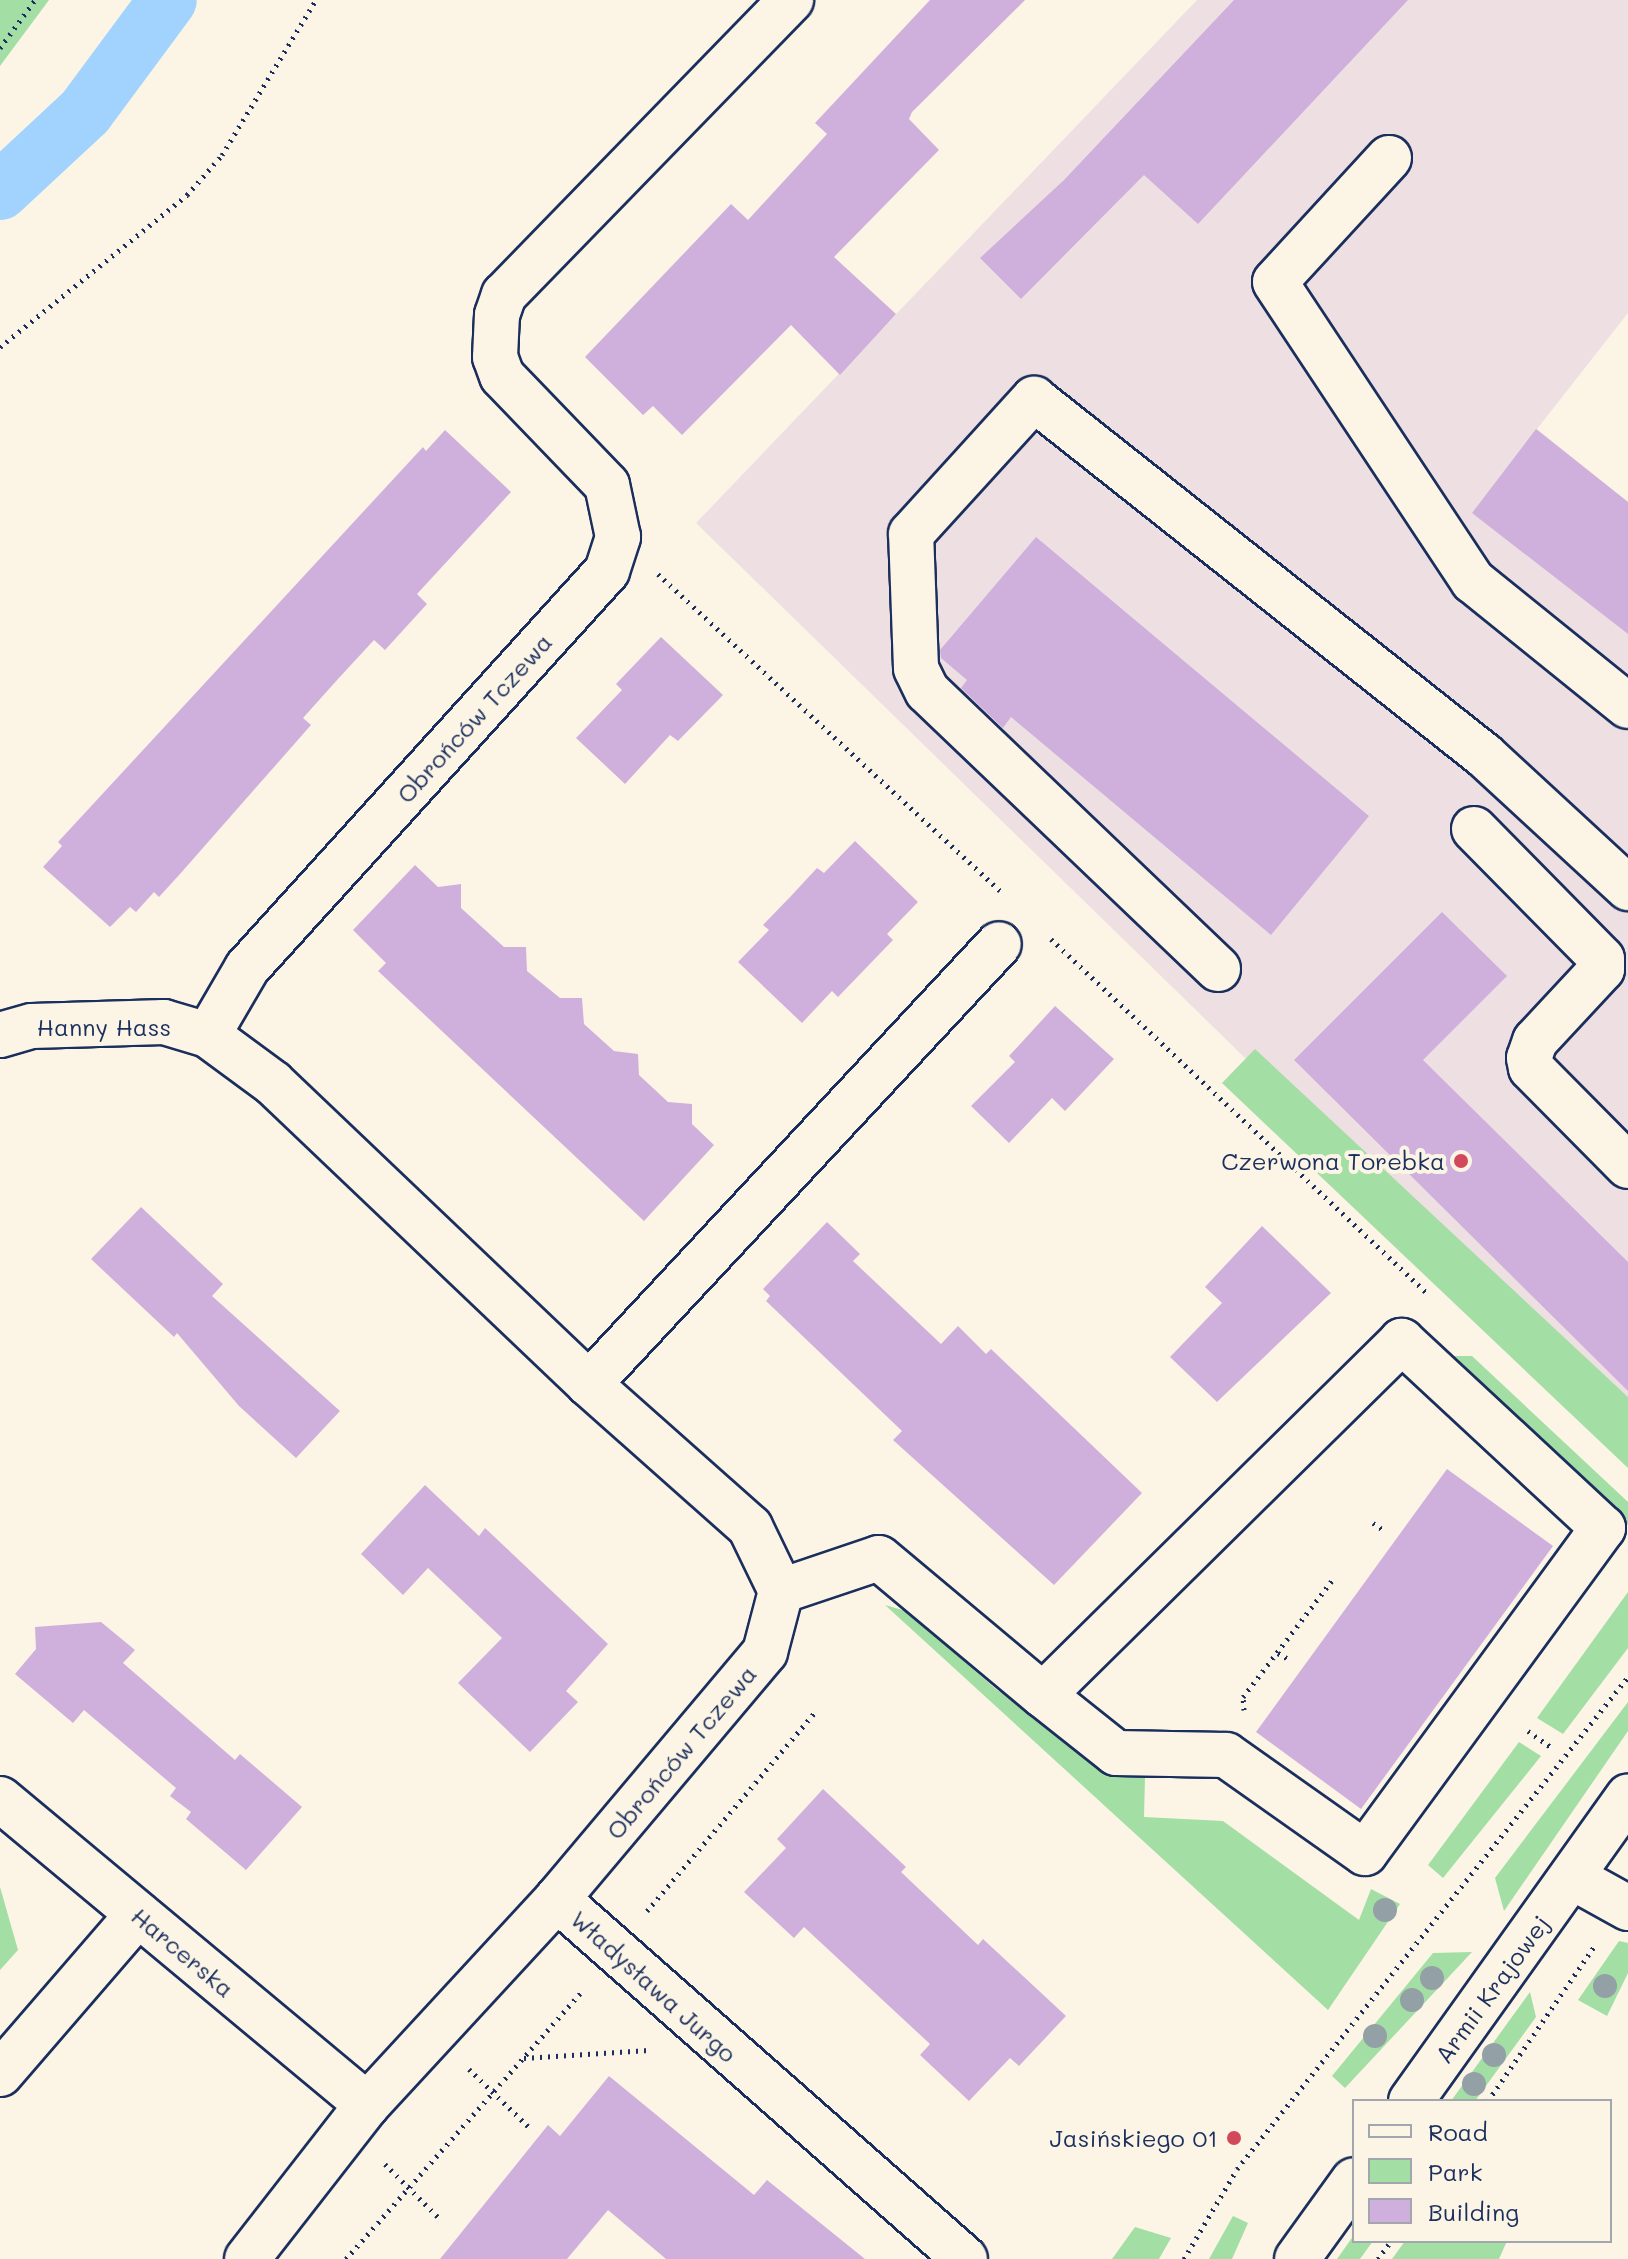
<!DOCTYPE html>
<html>
<head>
<meta charset="utf-8">
<style>
  body { margin:0 }
  #map { position:relative; width:1628px; height:2259px; overflow:hidden; background:#fcf5e5; font-family:Mali,sans-serif }
  div>[style] { position:absolute }
  [style*='--x'] { left:calc(var(--x)*1px); top:calc(var(--y)*1px); width:calc(var(--w)*1px); rotate:calc(var(--a)*1deg) }
  .built>* { inset:0; background:#eee0e2 }
  .green>* { inset:0; background:#a3dea4 }
  .canal>* { height:58px; margin:-29px; padding:0 29px; transform-origin:29px; border-radius:29px; background:#a1d3fe }
  .building>* { inset:0; background:#cfb0dc }
  .path>* { height:5px; margin-top:-2.5px; transform-origin:0; background:repeating-linear-gradient(90deg,#1b2f5e 0 2px,transparent 0 8px) }
  .roads { filter:drop-shadow(2px 0 #1b2f5e) drop-shadow(-2px 0 #1b2f5e) drop-shadow(0 2px #1b2f5e) drop-shadow(0 -2px #1b2f5e) }
  .minor>* { height:44px; margin:-22px; padding:0 22px; transform-origin:22px; border-radius:22px; background:#fcf5e5 }
  .trees>* { width:24px; height:24px; margin:-12px; border-radius:50%; background:#93a0a5 }
  .dots>* { width:22px; height:22px; translate:-50% -50%; box-sizing:border-box; border:4px solid #fcf5e5; border-radius:50% }
  span { translate:-50% -50%; white-space:nowrap; text-align:center; line-height:1.15; -webkit-text-stroke:8px #fcf5e5; paint-order:stroke }
  .street-label { font-size:24px; color:#1b2f5e }
  .poi-label { font-size:24px; color:#1b2f5e }
  .right { translate:-100% -50%; text-align:right }
  .legend { position:absolute; left:1352px; top:2099px; width:260px; height:144px; box-sizing:border-box; background:#fcf5e5; border:2px solid #a2a6af; margin:0; padding:10px 14px; list-style:none; font-size:24px; color:#1b2f5e }
  .legend li { display:flex; align-items:center; gap:16px; height:40px }
  .legend b { width:40px; border:2px solid #a2a6af }
</style>
</head>
<body>
<div id="map">
  <div class="built">
    <i style="clip-path:polygon(1197px 0,1628px 0,1628px 313px,1537px 429px,1628px 502px,1628px 1431px,696px 523px)"></i>
  </div>
  <div class="green">
    <i style="clip-path:polygon(0 0,49px 0,0 66px)"></i>
    <i style="clip-path:polygon(1255px 1049px,1628px 1397px,1628px 1468px,1222px 1083px)"></i>
    <i style="clip-path:polygon(1449px 1356px,1472px 1356px,1628px 1502px,1628px 1525px)"></i>
    <i style="clip-path:polygon(1628px 1592px,1628px 1648px,1563px 1734px,1537px 1718px)"></i>
    <i style="clip-path:polygon(885px 1605px,906px 1611px,997px 1690px,1064px 1731px,1105px 1769px,1145px 1777px,1144px 1817px,1223px 1821px,1359px 1920px,1371px 1889px,1400px 1904px,1328px 2010px)"></i>
    <i style="clip-path:polygon(1628px 1702px,1628px 1731px,1504px 1911px,1495px 1878px)"></i>
    <i style="clip-path:polygon(1519px 1742px,1541px 1756px,1443px 1878px,1428px 1865px)"></i>
    <i style="clip-path:polygon(0 1887px,18px 1950px,0 1970px)"></i>
    <i style="clip-path:polygon(1619px 1941px,1628px 1943px,1628px 1973px,1607px 2016px,1578px 2000px)"></i>
    <i style="clip-path:polygon(1472px 1952px,1345px 2088px,1332px 2076px,1433px 1953px)"></i>
    <i style="clip-path:polygon(1530px 1992px,1536px 2017px,1475px 2101px,1451px 2101px)"></i>
    <i style="clip-path:polygon(1233px 2216px,1248px 2223px,1232px 2259px,1209px 2259px)"></i>
    <i style="clip-path:polygon(1135px 2227px,1171px 2238px,1159px 2259px,1112px 2259px)"></i>
    <i style="clip-path:polygon(1354px 2235px,1354px 2241px,1373px 2241px,1360px 2259px,1337px 2259px)"></i>
    <i style="clip-path:polygon(1405px 2241px,1507px 2241px,1499px 2259px,1392px 2259px)"></i>
  </div>
  <div class="canal">
    <i style="--x:0;--y:191;--w:116;--a:-42.9"></i>
    <i style="--x:85;--y:112;--w:139;--a:-53.5"></i>
  </div>
  <div class="building">
    <i style="clip-path:polygon(930px 0,1025px 0,912px 112px,909px 119px,939px 150px,834px 257px,896px 314px,840px 375px,791px 325px,682px 435px,653px 406px,643px 415px,585px 357px,731px 204px,748px 220px,827px 134px,815px 123px)"></i>
    <i style="clip-path:polygon(1234px 0,1408px 0,1198px 224px,1144px 175px,1021px 299px,980px 258px,1064px 180px)"></i>
    <i style="clip-path:polygon(1536px 429px,1628px 502px,1628px 634px,1472px 513px)"></i>
    <i style="clip-path:polygon(445px 430px,511px 492px,417px 594px,427px 604px,385px 650px,374px 640px,338px 679px,303px 718px,311px 725px,180px 874px,159px 897px,154px 892px,136px 912px,130px 907px,110px 927px,43px 867px,62px 846px,58px 842px,423px 447px,426px 451px)"></i>
    <i style="clip-path:polygon(1036px 537px,1369px 816px,1271px 935px,1011px 717px,1003px 728px,961px 688px,967px 680px,941px 658px,940px 650px)"></i>
    <i style="clip-path:polygon(661px 637px,723px 695px,678px 741px,670px 735px,625px 784px,576px 738px,622px 690px,616px 684px)"></i>
    <i style="clip-path:polygon(855px 841px,918px 902px,887px 934px,893px 940px,866px 968px,838px 997px,832px 991px,802px 1023px,738px 962px,769px 930px,763px 925px,791px 896px,817px 868px,824px 873px)"></i>
    <i style="clip-path:polygon(415px 865px,438px 887px,461px 884px,461px 908px,504px 947px,526px 947px,527px 971px,560px 998px,582px 998px,584px 1024px,614px 1051px,638px 1054px,639px 1075px,668px 1102px,692px 1104px,692px 1124px,714px 1145px,644px 1221px,378px 971px,386px 963px,353px 930px)"></i>
    <i style="clip-path:polygon(1442px 912px,1507px 976px,1423px 1060px,1628px 1262px,1628px 1391px,1294px 1060px)"></i>
    <i style="clip-path:polygon(1055px 1006px,1114px 1059px,1065px 1111px,1052px 1098px,1009px 1143px,971px 1106px,1015px 1062px,1009px 1056px)"></i>
    <i style="clip-path:polygon(141px 1207px,223px 1284px,212px 1296px,340px 1411px,296px 1458px,239px 1406px,177px 1333px,174px 1337px,91px 1259px)"></i>
    <i style="clip-path:polygon(827px 1222px,860px 1254px,853px 1261px,941px 1344px,958px 1326px,986px 1354px,991px 1349px,1142px 1493px,1054px 1585px,893px 1440px,902px 1431px,766px 1301px,770px 1296px,763px 1289px)"></i>
    <i style="clip-path:polygon(1262px 1226px,1331px 1293px,1217px 1402px,1170px 1357px,1222px 1303px,1205px 1287px)"></i>
    <i style="clip-path:polygon(1447px 1469px,1553px 1546px,1361px 1809px,1256px 1732px)"></i>
    <i style="clip-path:polygon(425px 1485px,479px 1536px,485px 1528px,608px 1644px,566px 1691px,578px 1702px,530px 1752px,458px 1683px,502px 1638px,428px 1568px,403px 1595px,361px 1554px)"></i>
    <i style="clip-path:polygon(101px 1622px,135px 1650px,123px 1663px,235px 1760px,240px 1754px,302px 1807px,246px 1870px,186px 1819px,191px 1812px,170px 1796px,176px 1788px,84px 1710px,73px 1723px,15px 1674px,36px 1649px,35px 1627px)"></i>
    <i style="clip-path:polygon(823px 1789px,906px 1867px,901px 1872px,978px 1945px,983px 1939px,1066px 2016px,1019px 2066px,1010px 2058px,969px 2101px,920px 2055px,930px 2044px,804px 1927px,794px 1938px,744px 1892px,786px 1848px,777px 1839px)"></i>
    <i style="clip-path:polygon(609px 2076px,754px 2195px,767px 2180px,865px 2259px,666px 2259px,608px 2210px,567px 2259px,440px 2259px,548px 2125px,560px 2136px)"></i>
  </div>
  <div class="path">
    <i style="--x:0;--y:48;--w:59;--a:-53.9"></i>
    <i style="--x:0;--y:347;--w:241;--a:-39.1"></i>
    <i style="--x:187;--y:195;--w:53;--a:-48.8"></i>
    <i style="--x:222;--y:155;--w:181;--a:-58.8"></i>
    <i style="--x:658;--y:574;--w:466;--a:42.8"></i>
    <i style="--x:1051;--y:939;--w:518;--a:43.28"></i>
    <i style="--x:1373;--y:1523;--w:11;--a:34"></i>
    <i style="--x:1278;--y:1653;--w:12;--a:31"></i>
    <i style="--x:1244;--y:1710;--w:13;--a:-94"></i>
    <i style="--x:1243;--y:1697;--w:150;--a:-52.6"></i>
    <i style="--x:1528;--y:1731;--w:29;--a:35"></i>
    <i style="--x:647;--y:1911;--w:263;--a:-49.8"></i>
    <i style="--x:524;--y:2058;--w:125;--a:-3.7"></i>
    <i style="--x:469;--y:2069;--w:86;--a:44.1"></i>
    <i style="--x:1488;--y:2101;--w:187;--a:-55.5"></i>
    <i style="--x:385;--y:2164;--w:75;--a:45"></i>
    <i style="--x:346;--y:2259;--w:359;--a:-48.6"></i>
    <i style="--x:1184;--y:2259;--w:104;--a:-59.5"></i>
    <i style="--x:1237;--y:2169;--w:628;--a:-51.53"></i>
    <i style="--x:1378;--y:2259;--w:22;--a:-54"></i>
  </div>
  <div class="roads">
    <div class="minor">
      <i style="--x:1389;--y:158;--w:168;--a:132.6"></i>
      <i style="--x:1275;--y:282;--w:359;--a:56.5"></i>
      <i style="--x:1473;--y:581;--w:199;--a:38.9"></i>
      <i style="--x:1474;--y:829;--w:182;--a:45.4"></i>
      <i style="--x:1602;--y:959;--w:10;--a:90"></i>
      <i style="--x:1602;--y:969;--w:98;--a:132.9"></i>
      <i style="--x:1535;--y:1041;--w:18;--a:109"></i>
      <i style="--x:1529;--y:1058;--w:10;--a:79"></i>
      <i style="--x:1531;--y:1068;--w:138;--a:45.3"></i>
      <i style="--x:1218;--y:969;--w:402;--a:-136.3"></i>
      <i style="--x:927;--y:691;--w:25;--a:-116"></i>
      <i style="--x:916;--y:668;--w:134;--a:-92.1"></i>
      <i style="--x:911;--y:534;--w:183;--a:-47.7"></i>
      <i style="--x:1034;--y:399;--w:575;--a:38.36"></i>
      <i style="--x:1485;--y:756;--w:195;--a:42.7"></i>
      <i style="--x:0;--y:1035;--w:33;--a:-16"></i>
      <i style="--x:32;--y:1026;--w:132;--a:-1.7"></i>
      <i style="--x:164;--y:1022;--w:46;--a:16.5"></i>
      <i style="--x:589;--y:1384;--w:601;--a:-47.02"></i>
      <i style="--x:781;--y:1591;--w:103;--a:-18.6"></i>
      <i style="--x:879;--y:1558;--w:214;--a:39.9"></i>
      <i style="--x:1043;--y:1695;--w:93;--a:38.5"></i>
      <i style="--x:1116;--y:1753;--w:110;--a:1"></i>
      <i style="--x:1226;--y:1755;--w:170;--a:35.2"></i>
      <i style="--x:1365;--y:1853;--w:403;--a:-53.8"></i>
      <i style="--x:1603;--y:1528;--w:275;--a:-137.1"></i>
      <i style="--x:1402;--y:1341;--w:504;--a:135.4"></i>
      <i style="--x:0;--y:1799;--w:478;--a:39.8"></i>
      <i style="--x:1572;--y:1877;--w:64;--a:29"></i>
      <i style="--x:557;--y:1899;--w:544;--a:41.42"></i>
      <i style="--x:0;--y:2074;--w:211;--a:-49.2"></i>
      <i style="--x:1411;--y:2101;--w:374;--a:-54.5"></i>
      <i style="--x:247;--y:2259;--w:195;--a:-52.1"></i>
      <i style="--x:367;--y:2105;--w:280;--a:-47.3"></i>
      <i style="--x:557;--y:1899;--w:323;--a:-49.9"></i>
      <i style="--x:765;--y:1652;--w:63;--a:-75.3"></i>
      <i style="--x:781;--y:1591;--w:71;--a:-115.8"></i>
      <i style="--x:750;--y:1527;--w:215;--a:-138.4"></i>
      <i style="--x:589;--y:1384;--w:436;--a:-136.4"></i>
      <i style="--x:273;--y:1083;--w:81;--a:-143.6"></i>
      <i style="--x:208;--y:1035;--w:78;--a:-59.8"></i>
      <i style="--x:247;--y:968;--w:536;--a:-47.8"></i>
      <i style="--x:607;--y:571;--w:36;--a:-72"></i>
      <i style="--x:618;--y:537;--w:53;--a:-101.9"></i>
      <i style="--x:607;--y:485;--w:151;--a:-133.9"></i>
      <i style="--x:502;--y:376;--w:20;--a:-110"></i>
      <i style="--x:495;--y:357;--w:42;--a:-87.3"></i>
      <i style="--x:497;--y:315;--w:21;--a:-71"></i>
      <i style="--x:504;--y:295;--w:412;--a:-45.8"></i>
      <i style="--x:1297;--y:2259;--w:97;--a:-54.2"></i>
    </div>
  </div>
  <div class="trees">
    <i style="left:1385px;top:1910px"></i>
    <i style="left:1432px;top:1978px"></i>
    <i style="left:1605px;top:1986px"></i>
    <i style="left:1412px;top:2000px"></i>
    <i style="left:1375px;top:2036px"></i>
    <i style="left:1494px;top:2055px"></i>
    <i style="left:1474px;top:2084px"></i>
  </div>
  <div class="dots">
    <i style="left:1461px;top:1161px;background:#d1495b"></i>
    <i style="left:1234px;top:2138px;background:#d1495b"></i>
  </div>
  <div class="street-label">
    <span style="left:474px;top:718px;rotate:-48deg">Obrońców Tczewa</span>
    <span style="left:104px;top:1027px">Hanny Hass</span>
    <span style="left:681px;top:1752px;rotate:-50deg">Obrońców Tczewa</span>
    <span style="left:183px;top:1952px;rotate:40deg">Harcerska</span>
    <span style="left:654px;top:1986px;rotate:42deg">Władysława Jurgo</span>
    <span style="left:1492px;top:1989px;rotate:-54deg">Armii Krajowej</span>
  </div>
  <div class="poi-label">
    <span class="right" style="left:1445px;top:1161px">Czerwona Torebka</span>
    <span class="right" style="left:1218px;top:2138px">Jasińskiego 01</span>
  </div>
  <ul class="legend">
  <li><b style="height:10px;background:#fcf5e5"></b>Road</li>
  <li><b style="height:22px;background:#a3dea4"></b>Park</li>
  <li><b style="height:22px;background:#cfb0dc"></b>Building</li>
  </ul>
</div>
</body>
</html>
